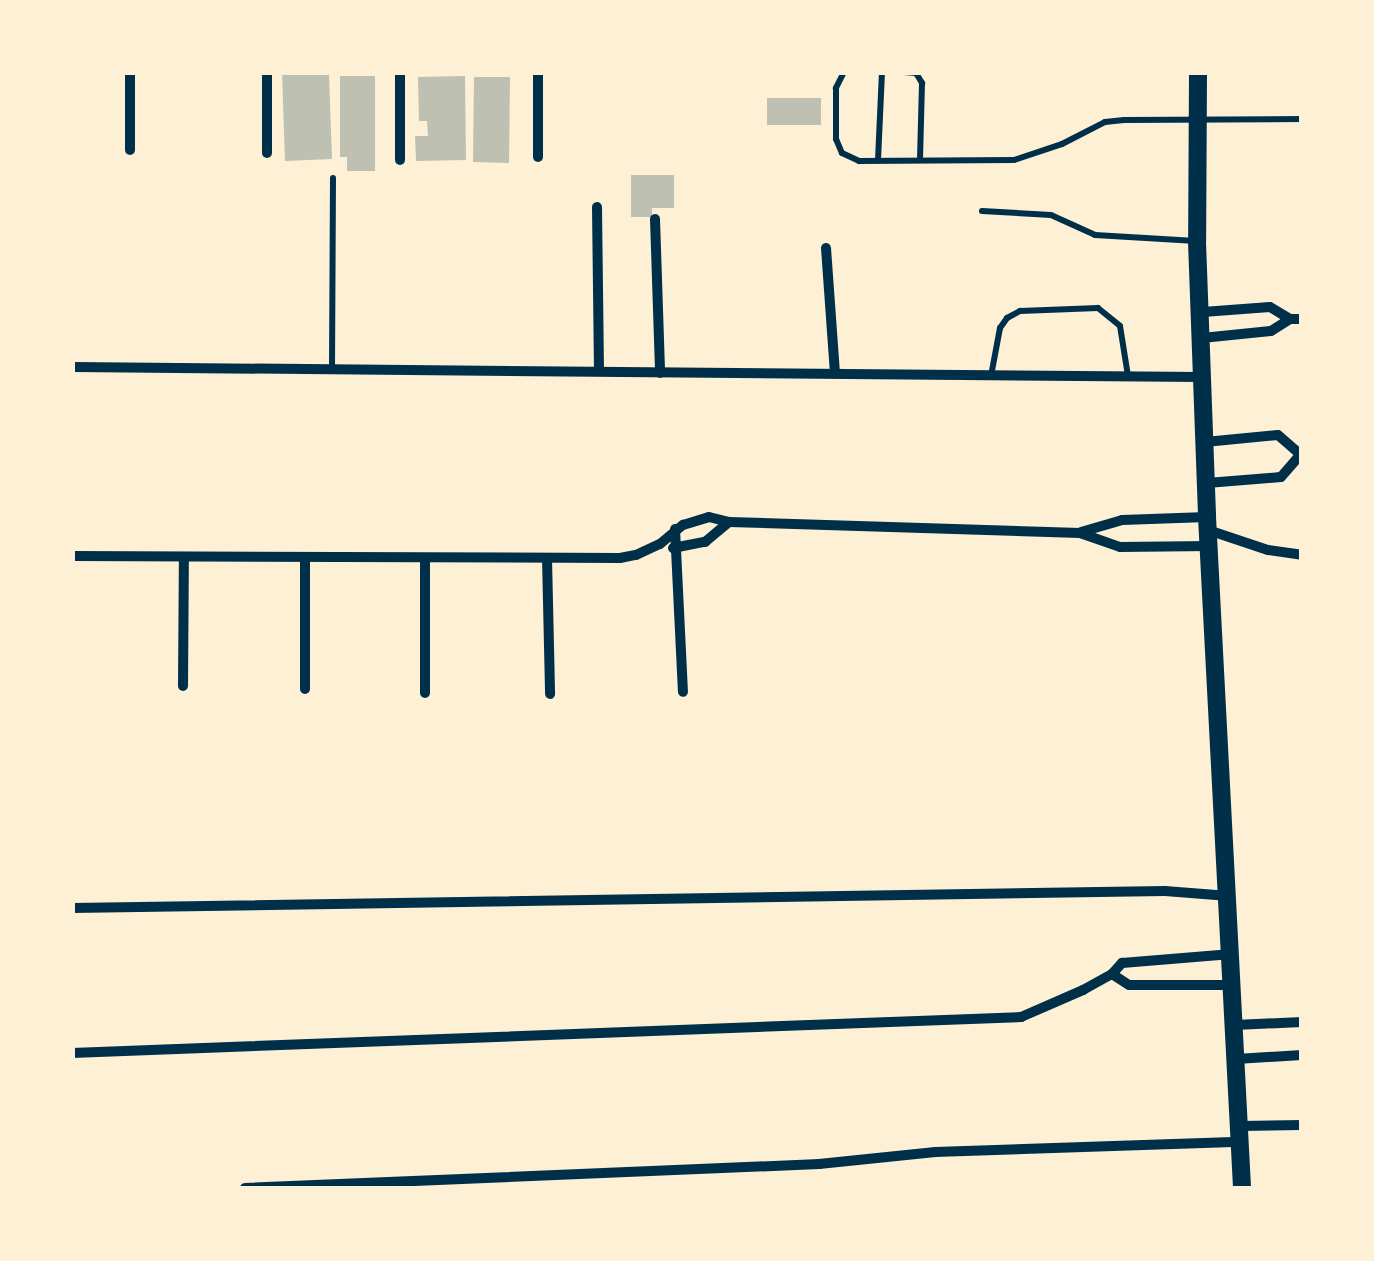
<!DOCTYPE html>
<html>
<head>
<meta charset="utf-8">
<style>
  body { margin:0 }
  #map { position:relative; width:1374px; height:1261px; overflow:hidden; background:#fdf0d5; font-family:Manrope,sans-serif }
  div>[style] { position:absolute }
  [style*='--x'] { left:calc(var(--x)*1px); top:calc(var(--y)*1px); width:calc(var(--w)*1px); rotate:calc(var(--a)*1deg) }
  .building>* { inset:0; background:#bec0b2 }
  .service>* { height:6px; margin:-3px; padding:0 3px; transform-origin:3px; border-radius:3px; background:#003049 }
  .minor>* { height:10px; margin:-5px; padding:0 5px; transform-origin:5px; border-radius:5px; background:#003049 }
  .secondary>* { height:18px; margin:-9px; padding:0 9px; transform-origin:9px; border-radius:9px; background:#003049 }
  span { translate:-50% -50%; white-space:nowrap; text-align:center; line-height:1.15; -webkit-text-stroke:10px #fdf0d5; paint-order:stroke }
  .frame { position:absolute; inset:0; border:75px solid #fdf0d5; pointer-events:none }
</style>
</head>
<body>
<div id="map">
  <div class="building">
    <i style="clip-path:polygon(282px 72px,329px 74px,332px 159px,285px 161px)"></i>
    <i style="clip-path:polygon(340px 76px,375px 76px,375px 171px,347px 171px,347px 157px,340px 157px)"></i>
    <i style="clip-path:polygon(465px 76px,466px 160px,416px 161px,415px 136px,428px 136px,427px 121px,419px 121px,418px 77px)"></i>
    <i style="clip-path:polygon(474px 77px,510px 77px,509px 163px,473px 162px)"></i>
    <i style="clip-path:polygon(767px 98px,821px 98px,821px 125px,767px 125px)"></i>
    <i style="clip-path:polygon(631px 175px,674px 175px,674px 208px,652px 208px,652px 217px,631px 217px)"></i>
  </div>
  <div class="service">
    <i style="--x:844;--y:72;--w:18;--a:117"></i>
    <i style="--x:836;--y:88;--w:51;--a:90"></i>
    <i style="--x:836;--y:139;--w:15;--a:67"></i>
    <i style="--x:842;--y:153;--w:19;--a:25"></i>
    <i style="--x:859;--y:161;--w:155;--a:-0.4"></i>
    <i style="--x:1014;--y:160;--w:51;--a:-18.4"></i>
    <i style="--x:1062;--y:144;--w:48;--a:-27.1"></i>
    <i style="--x:1105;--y:122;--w:19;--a:-6"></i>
    <i style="--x:1124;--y:120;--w:178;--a:-0.3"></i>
    <i style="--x:904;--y:72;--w:12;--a:5"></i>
    <i style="--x:916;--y:73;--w:12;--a:59"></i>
    <i style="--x:922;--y:83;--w:77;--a:91.5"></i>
    <i style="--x:878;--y:160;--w:88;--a:-87.4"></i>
    <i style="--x:982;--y:211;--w:69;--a:3.3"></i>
    <i style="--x:1051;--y:215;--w:48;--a:24.4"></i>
    <i style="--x:1095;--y:235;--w:101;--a:3.4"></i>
    <i style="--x:332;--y:369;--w:191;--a:-89.7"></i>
    <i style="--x:991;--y:376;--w:49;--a:-79.4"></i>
    <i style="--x:1000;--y:328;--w:12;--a:-55"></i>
    <i style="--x:1007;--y:318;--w:15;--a:-28"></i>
    <i style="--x:1020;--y:311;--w:78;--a:-2.2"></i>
    <i style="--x:1098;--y:308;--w:28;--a:39"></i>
    <i style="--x:1120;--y:326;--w:51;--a:80.9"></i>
  </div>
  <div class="minor">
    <i style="--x:130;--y:72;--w:78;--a:90"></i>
    <i style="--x:267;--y:72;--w:81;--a:90"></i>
    <i style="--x:538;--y:157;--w:85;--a:-90"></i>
    <i style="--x:400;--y:160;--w:88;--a:-90"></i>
    <i style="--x:597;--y:207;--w:164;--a:89.3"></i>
    <i style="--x:655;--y:219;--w:154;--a:88.1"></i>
    <i style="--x:826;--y:248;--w:126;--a:85.9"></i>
    <i style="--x:1203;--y:312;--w:67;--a:-4.3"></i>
    <i style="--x:1270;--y:307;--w:23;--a:31"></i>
    <i style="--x:1290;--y:319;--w:12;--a:0"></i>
    <i style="--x:1202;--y:338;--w:69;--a:-5.8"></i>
    <i style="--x:1271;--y:331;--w:22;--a:-32"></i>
    <i style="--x:72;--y:367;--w:1130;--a:0.51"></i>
    <i style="--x:1205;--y:442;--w:73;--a:-5.5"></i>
    <i style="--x:1278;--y:435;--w:32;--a:41"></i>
    <i style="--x:1207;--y:483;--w:74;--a:-4.6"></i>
    <i style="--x:1281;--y:477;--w:28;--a:-49"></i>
    <i style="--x:675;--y:529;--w:163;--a:87.2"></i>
    <i style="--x:1208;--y:530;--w:63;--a:18.4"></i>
    <i style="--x:1268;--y:550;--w:34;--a:8"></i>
    <i style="--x:1081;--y:532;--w:43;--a:-16.3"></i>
    <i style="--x:1122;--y:520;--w:85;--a:-2"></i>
    <i style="--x:673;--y:548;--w:33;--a:-11"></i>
    <i style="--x:705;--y:542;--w:31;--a:-40"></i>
    <i style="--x:72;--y:556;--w:548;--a:0.21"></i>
    <i style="--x:620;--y:558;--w:16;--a:-11"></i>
    <i style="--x:636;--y:555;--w:26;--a:-25"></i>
    <i style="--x:660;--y:544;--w:30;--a:-40"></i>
    <i style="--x:683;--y:525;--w:27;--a:-17"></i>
    <i style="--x:709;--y:517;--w:21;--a:14"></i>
    <i style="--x:729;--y:522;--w:351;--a:1.8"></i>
    <i style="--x:1080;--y:533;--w:42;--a:19.3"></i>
    <i style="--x:1120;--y:547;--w:90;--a:-0.6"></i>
    <i style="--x:305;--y:558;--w:131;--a:90"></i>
    <i style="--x:425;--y:558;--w:135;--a:90"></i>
    <i style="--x:547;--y:558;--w:136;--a:88.7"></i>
    <i style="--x:183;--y:686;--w:129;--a:-89.6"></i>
    <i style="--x:72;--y:908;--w:1093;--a:-0.89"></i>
    <i style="--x:1165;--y:891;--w:64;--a:4.5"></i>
    <i style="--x:1112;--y:974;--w:20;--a:33"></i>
    <i style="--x:1129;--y:985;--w:104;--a:0"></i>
    <i style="--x:1235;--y:1025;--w:67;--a:-2.6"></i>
    <i style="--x:72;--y:1053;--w:950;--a:-2.17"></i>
    <i style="--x:1021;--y:1017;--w:68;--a:-23.5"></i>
    <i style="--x:1083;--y:990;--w:33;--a:-29"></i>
    <i style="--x:1112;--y:974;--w:15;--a:-48"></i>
    <i style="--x:1122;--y:963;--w:110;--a:-4.7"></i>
    <i style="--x:1236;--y:1059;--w:66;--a:-3.5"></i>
    <i style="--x:1241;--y:1126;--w:61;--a:-0.9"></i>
    <i style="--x:245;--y:1188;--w:575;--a:-2.39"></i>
    <i style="--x:819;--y:1164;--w:117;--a:-5.9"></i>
    <i style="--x:935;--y:1152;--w:306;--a:-1.9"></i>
  </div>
  <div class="secondary">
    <i style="--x:1198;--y:72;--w:170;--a:90.3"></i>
    <i style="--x:1197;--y:242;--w:275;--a:87.9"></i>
    <i style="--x:1207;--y:517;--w:672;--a:87.01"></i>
  </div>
  <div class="frame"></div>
</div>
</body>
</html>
